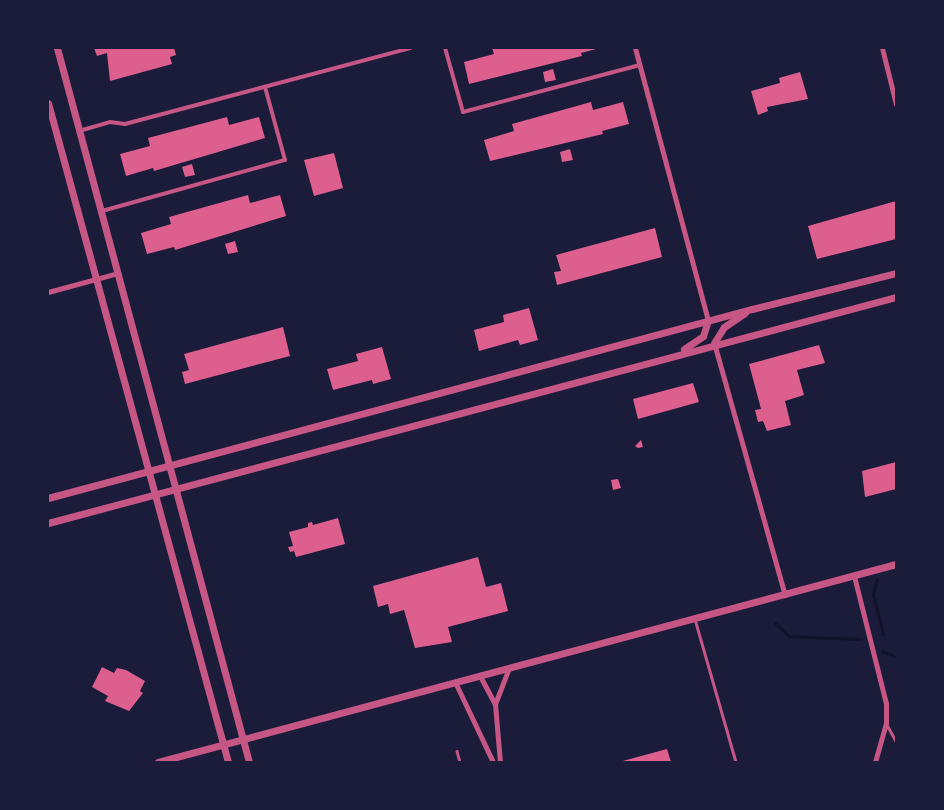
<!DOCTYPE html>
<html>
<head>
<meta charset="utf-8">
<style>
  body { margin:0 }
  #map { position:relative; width:944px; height:810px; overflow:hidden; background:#1b1b3a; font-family:"Roboto Serif",serif }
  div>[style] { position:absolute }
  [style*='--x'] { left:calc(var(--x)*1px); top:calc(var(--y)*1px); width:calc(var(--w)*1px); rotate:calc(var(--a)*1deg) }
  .stream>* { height:3px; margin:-1.5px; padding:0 1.5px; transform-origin:1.5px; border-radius:1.5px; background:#12122b }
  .building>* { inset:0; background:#dd5f8e }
  .service>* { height:2.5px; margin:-1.25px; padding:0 1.25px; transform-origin:1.25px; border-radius:1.25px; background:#c65784 }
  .pedestrian>* { height:4px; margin:-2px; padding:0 2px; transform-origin:2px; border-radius:2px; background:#c65784 }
  .minor>* { height:5px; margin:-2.5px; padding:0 2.5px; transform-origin:2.5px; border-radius:2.5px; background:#c65784 }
  .tertiary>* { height:7px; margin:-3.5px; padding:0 3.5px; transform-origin:3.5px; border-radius:3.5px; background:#c65784 }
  span { translate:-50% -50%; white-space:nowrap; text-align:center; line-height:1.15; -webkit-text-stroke:5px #1b1b3a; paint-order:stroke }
  .frame { position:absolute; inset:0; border:49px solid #1b1b3a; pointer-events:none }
</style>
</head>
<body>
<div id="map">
  <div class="stream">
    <i style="--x:877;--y:579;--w:16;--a:105"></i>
    <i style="--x:873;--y:594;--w:41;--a:76"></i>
    <i style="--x:775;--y:623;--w:19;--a:43"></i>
    <i style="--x:789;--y:636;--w:70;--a:2.5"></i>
    <i style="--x:882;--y:651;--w:15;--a:20"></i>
  </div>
  <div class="building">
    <i style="clip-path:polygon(94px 48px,174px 48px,176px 55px,170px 57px,172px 64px,110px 81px,107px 53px,97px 56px)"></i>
    <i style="clip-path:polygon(492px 48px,600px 48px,581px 53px,582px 56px,469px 84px,464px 62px,494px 54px)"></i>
    <i style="clip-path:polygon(553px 69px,556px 80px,545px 82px,543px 72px)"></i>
    <i style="clip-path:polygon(800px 72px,808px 99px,767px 107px,768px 111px,758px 115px,751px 91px,780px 83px,779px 78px)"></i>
    <i style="clip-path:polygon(591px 102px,593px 110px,623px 102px,629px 124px,602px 131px,603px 134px,490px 161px,484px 140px,514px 131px,512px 124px)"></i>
    <i style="clip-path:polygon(227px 117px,229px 125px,259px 117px,265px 138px,154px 171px,153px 168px,126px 176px,120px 154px,150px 146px,148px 138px)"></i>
    <i style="clip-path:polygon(570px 149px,573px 160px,562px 162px,560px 152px)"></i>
    <i style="clip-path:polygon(334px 153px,343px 188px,314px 196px,304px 160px)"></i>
    <i style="clip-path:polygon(192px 164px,195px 175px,185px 177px,182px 167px)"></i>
    <i style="clip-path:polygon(248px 195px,250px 203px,280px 195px,286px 216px,175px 250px,174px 247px,147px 254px,141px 233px,171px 224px,169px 217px)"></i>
    <i style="clip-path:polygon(896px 201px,896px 239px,817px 259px,808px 226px)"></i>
    <i style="clip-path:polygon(655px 228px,662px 257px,557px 285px,554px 272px,561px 271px,556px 255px)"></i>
    <i style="clip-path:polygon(235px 241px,238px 252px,228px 254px,225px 244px)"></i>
    <i style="clip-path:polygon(529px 308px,538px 340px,520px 345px,518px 340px,479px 351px,474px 330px,504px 322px,503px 315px)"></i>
    <i style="clip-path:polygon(283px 327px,290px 356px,185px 384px,182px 372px,189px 370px,184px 354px)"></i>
    <i style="clip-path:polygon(819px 345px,825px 363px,797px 370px,804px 395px,785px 401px,791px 425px,767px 431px,763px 421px,758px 422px,755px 410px,761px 409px,749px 364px)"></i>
    <i style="clip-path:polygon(382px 347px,391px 379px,373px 384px,372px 380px,333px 390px,327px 369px,358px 361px,356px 354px)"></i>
    <i style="clip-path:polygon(693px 383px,699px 402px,638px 419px,633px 399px)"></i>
    <i style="clip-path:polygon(641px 440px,643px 447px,638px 448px,635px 446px)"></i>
    <i style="clip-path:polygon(896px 462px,896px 489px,865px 497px,862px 471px)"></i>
    <i style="clip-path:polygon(618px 479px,621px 488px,613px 490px,611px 480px)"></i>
    <i style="clip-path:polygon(338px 518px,345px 544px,296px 557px,294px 551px,290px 552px,288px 547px,293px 546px,289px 532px,308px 527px,308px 523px,312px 522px,313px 525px)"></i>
    <i style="clip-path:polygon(478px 557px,486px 587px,501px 583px,508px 611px,448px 627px,452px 642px,415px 648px,404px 610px,390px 614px,388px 604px,378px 607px,373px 586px)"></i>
    <i style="clip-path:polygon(102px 667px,114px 673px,117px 668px,126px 670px,145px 681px,140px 691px,143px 693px,129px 711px,105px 701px,108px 696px,92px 687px)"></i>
    <i style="clip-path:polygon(667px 749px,671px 762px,619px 762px)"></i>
  </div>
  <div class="service">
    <i style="--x:695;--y:619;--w:149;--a:74"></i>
    <i style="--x:886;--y:723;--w:21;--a:61"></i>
    <i style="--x:457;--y:751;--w:11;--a:75"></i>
  </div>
  <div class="pedestrian">
    <i style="--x:445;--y:48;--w:66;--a:74.3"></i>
    <i style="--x:463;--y:112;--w:183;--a:-14.9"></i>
    <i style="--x:79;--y:131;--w:32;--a:-16"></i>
    <i style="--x:110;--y:122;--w:15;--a:8"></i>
    <i style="--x:125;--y:124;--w:295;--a:-14.9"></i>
    <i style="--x:102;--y:211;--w:190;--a:-15.6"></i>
    <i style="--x:285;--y:160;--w:76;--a:-105.3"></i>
  </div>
  <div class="minor">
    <i style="--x:635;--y:48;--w:283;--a:75"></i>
    <i style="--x:882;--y:48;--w:58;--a:76"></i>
    <i style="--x:48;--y:292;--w:73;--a:-15.2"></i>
    <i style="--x:714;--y:343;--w:262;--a:74.3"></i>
    <i style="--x:854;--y:576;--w:131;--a:75.9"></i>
    <i style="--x:886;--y:703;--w:20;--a:90"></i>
    <i style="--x:886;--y:723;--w:41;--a:105.8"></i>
    <i style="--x:480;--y:676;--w:32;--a:62"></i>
    <i style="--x:495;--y:704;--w:58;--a:85.1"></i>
    <i style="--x:455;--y:682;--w:89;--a:64.6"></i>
    <i style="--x:495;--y:704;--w:39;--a:-69"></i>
  </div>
  <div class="tertiary">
    <i style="--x:57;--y:48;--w:739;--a:74.95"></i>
    <i style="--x:48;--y:103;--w:683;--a:74.72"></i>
    <i style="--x:714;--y:343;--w:19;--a:-58"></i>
    <i style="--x:724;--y:327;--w:25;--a:-34"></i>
    <i style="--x:684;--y:349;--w:23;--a:-34"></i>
    <i style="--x:703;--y:336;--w:16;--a:-72"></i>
    <i style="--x:48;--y:498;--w:729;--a:-15.03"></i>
    <i style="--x:752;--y:309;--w:148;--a:-14"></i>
    <i style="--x:48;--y:523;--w:878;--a:-14.92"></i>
    <i style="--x:158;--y:762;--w:764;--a:-15.02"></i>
  </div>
  <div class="frame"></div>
</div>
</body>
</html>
